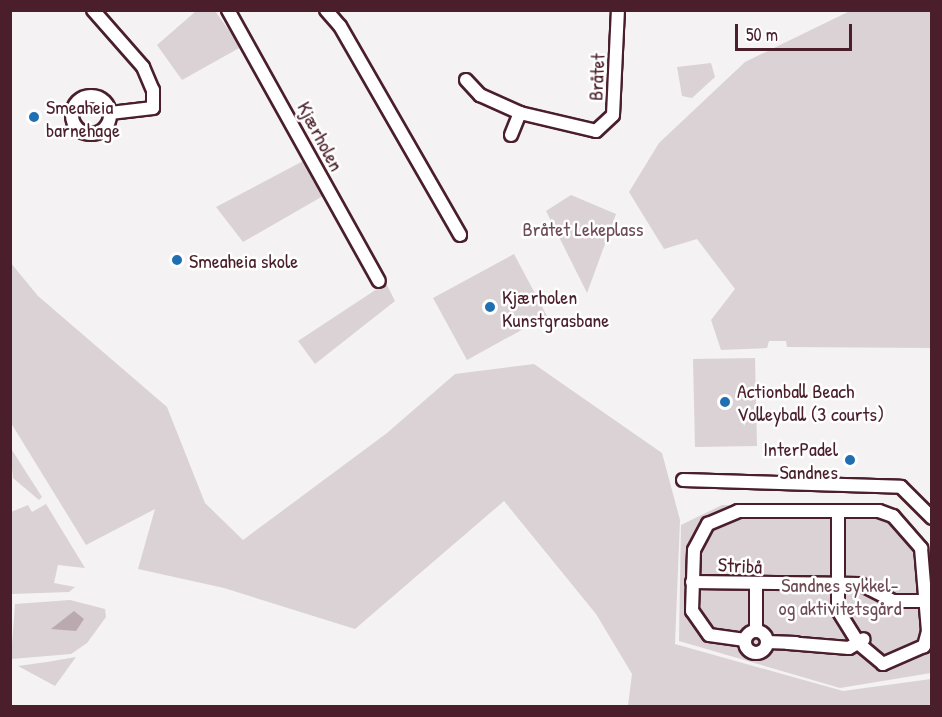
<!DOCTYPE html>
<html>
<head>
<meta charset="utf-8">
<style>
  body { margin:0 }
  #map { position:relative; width:942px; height:717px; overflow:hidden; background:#f4f2f2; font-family:"Patrick Hand",sans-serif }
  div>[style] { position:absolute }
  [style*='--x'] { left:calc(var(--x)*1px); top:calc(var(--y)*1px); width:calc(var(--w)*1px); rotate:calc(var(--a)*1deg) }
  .green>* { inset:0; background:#dbd2d5 }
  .water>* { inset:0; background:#baa9ae }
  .roads { filter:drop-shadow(2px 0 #4a1f2b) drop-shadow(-2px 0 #4a1f2b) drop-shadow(0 2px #4a1f2b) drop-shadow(0 -2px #4a1f2b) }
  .minor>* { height:12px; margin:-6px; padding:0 6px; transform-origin:6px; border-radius:6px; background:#fff }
  .minor>.ring { margin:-6px; padding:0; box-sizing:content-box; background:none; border:12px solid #fff; border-radius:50% }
  .dots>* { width:16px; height:16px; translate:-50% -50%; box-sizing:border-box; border:3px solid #fff; border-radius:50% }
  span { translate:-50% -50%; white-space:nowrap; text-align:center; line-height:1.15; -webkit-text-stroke:5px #fff; paint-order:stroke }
  .street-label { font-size:20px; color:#4a1f2b }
  .poi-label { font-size:20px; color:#4a1f2b }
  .left { translate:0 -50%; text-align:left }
  .right { translate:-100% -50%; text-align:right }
  .park-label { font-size:20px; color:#6e4c56 }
  .frame { position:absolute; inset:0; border:12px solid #4a1f2b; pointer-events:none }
  .scale { position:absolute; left:735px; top:24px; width:117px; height:27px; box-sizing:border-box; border:3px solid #4a1f2b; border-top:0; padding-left:8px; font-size:18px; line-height:21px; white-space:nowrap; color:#4a1f2b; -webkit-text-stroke:4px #fff; paint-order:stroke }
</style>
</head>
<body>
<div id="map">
  <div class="green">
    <i style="clip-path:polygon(852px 10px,931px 11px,931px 348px,787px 347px,786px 341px,769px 341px,767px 348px,721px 350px,711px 320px,735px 289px,697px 239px,664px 249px,629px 192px,659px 143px,745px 62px)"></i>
    <i style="clip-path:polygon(215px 11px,241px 47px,182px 80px,157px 45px,196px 11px)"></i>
    <i style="clip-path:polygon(711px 63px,715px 77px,692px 98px,682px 96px,677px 67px)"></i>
    <i style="clip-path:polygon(305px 160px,323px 196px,243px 242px,216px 207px)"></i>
    <i style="clip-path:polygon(571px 195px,616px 214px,587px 293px,546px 211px)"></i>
    <i style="clip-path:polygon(514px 254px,547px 316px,467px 360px,433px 298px)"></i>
    <i style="clip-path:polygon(10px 262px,38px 296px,167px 407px,205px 503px,243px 540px,387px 433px,455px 374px,534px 364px,662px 453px,680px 520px,675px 644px,843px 691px,931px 679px,931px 706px,628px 706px,632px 674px,596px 614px,504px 501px,355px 629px,224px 588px,138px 569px,155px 509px,86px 545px,11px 423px)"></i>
    <i style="clip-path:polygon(386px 283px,395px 301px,315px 364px,298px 341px)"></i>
    <i style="clip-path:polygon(755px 358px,757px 446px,695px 447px,693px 359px)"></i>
    <i style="clip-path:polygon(10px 447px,42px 497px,39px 500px,13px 478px)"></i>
    <i style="clip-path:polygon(46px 504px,85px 568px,58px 565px,54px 583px,75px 587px,69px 592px,11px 594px,11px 512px,28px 505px,32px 512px)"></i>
    <i style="clip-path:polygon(722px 505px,890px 507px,926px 548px,931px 673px,840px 688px,679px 641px,681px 525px)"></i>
    <i style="clip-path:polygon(70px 600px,105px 609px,106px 617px,87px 643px,71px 654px,11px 659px,15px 604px)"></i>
    <i style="clip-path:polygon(76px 657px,55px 686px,18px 666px,47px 662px)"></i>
  </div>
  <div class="water">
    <i style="clip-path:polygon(74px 611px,84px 619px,76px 631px,51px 629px)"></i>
  </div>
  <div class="roads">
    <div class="minor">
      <i style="--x:93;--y:10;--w:76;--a:48.7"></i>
      <i style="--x:143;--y:67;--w:25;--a:67"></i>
      <i style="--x:153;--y:90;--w:18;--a:90"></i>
      <i style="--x:153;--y:108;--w:43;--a:173.4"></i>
      <i style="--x:228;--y:10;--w:310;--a:60.9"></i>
      <i style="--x:326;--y:10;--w:21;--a:49"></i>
      <i style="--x:340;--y:26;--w:241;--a:60.1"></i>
      <i style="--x:466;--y:80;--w:21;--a:47"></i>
      <i style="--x:480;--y:95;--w:44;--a:24.2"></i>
      <i style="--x:520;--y:113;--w:78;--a:13.3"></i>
      <i style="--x:596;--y:131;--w:23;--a:-43"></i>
      <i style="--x:613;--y:115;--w:105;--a:-87.3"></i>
      <i class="ring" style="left:72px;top:96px;width:26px;height:26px"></i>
      <i style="--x:511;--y:135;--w:24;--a:-68"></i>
      <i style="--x:683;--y:480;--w:218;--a:1.8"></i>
      <i style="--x:901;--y:487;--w:44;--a:45"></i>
      <i style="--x:692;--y:582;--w:168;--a:0.7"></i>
      <i style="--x:860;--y:584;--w:38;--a:27"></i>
      <i style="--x:894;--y:601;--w:31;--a:0"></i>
      <i style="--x:756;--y:631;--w:45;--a:-90"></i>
      <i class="ring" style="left:745px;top:631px;width:10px;height:10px"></i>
      <i style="--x:745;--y:640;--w:36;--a:-172"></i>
      <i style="--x:709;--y:635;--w:29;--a:-125"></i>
      <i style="--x:692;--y:611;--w:61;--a:-88.1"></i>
      <i style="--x:694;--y:550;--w:30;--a:-62"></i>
      <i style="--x:708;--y:524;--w:33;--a:-23"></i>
      <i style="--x:738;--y:511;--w:141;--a:0"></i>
      <i style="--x:879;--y:511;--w:15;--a:20"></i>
      <i style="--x:893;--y:516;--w:43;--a:48.8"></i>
      <i style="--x:921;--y:548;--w:83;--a:85.2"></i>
      <i style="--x:928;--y:631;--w:16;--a:105"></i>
      <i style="--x:924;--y:646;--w:45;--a:156.3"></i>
      <i style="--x:883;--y:664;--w:31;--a:-140"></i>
      <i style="--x:859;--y:644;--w:39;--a:-122"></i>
      <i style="--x:838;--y:611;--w:100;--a:-90"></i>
      <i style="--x:767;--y:642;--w:29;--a:2"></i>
      <i style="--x:788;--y:643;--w:61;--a:4.7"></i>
      <i style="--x:849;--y:648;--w:17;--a:-31"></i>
    </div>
  </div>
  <div class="dots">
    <i style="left:34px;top:117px;background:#1f6fb2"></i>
    <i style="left:177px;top:260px;background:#1f6fb2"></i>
    <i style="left:490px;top:307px;background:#1f6fb2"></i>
    <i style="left:725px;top:402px;background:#1f6fb2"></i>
    <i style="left:850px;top:460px;background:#1f6fb2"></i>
  </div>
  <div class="street-label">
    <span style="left:596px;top:77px;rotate:-87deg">Bråtet</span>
    <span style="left:321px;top:136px;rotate:62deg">Kjærholen</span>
    <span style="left:740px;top:565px;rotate:3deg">Stribå</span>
  </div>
  <div class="poi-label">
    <span class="left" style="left:46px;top:118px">Smeaheia<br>barnehage</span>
    <span class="left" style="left:189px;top:260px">Smeaheia skole</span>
    <span class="left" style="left:502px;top:308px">Kjærholen<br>Kunstgrasbane</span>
    <span class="left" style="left:737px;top:402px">Actionball Beach<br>Volleyball (3 courts)</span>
    <span class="right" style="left:838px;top:460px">InterPadel<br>Sandnes</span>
  </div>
  <div class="park-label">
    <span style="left:583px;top:228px">Bråtet Lekeplass</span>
    <span style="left:840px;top:596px">Sandnes sykkel-<br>og aktivitetsgård</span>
  </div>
  <div class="frame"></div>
  <div class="scale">50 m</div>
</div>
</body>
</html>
